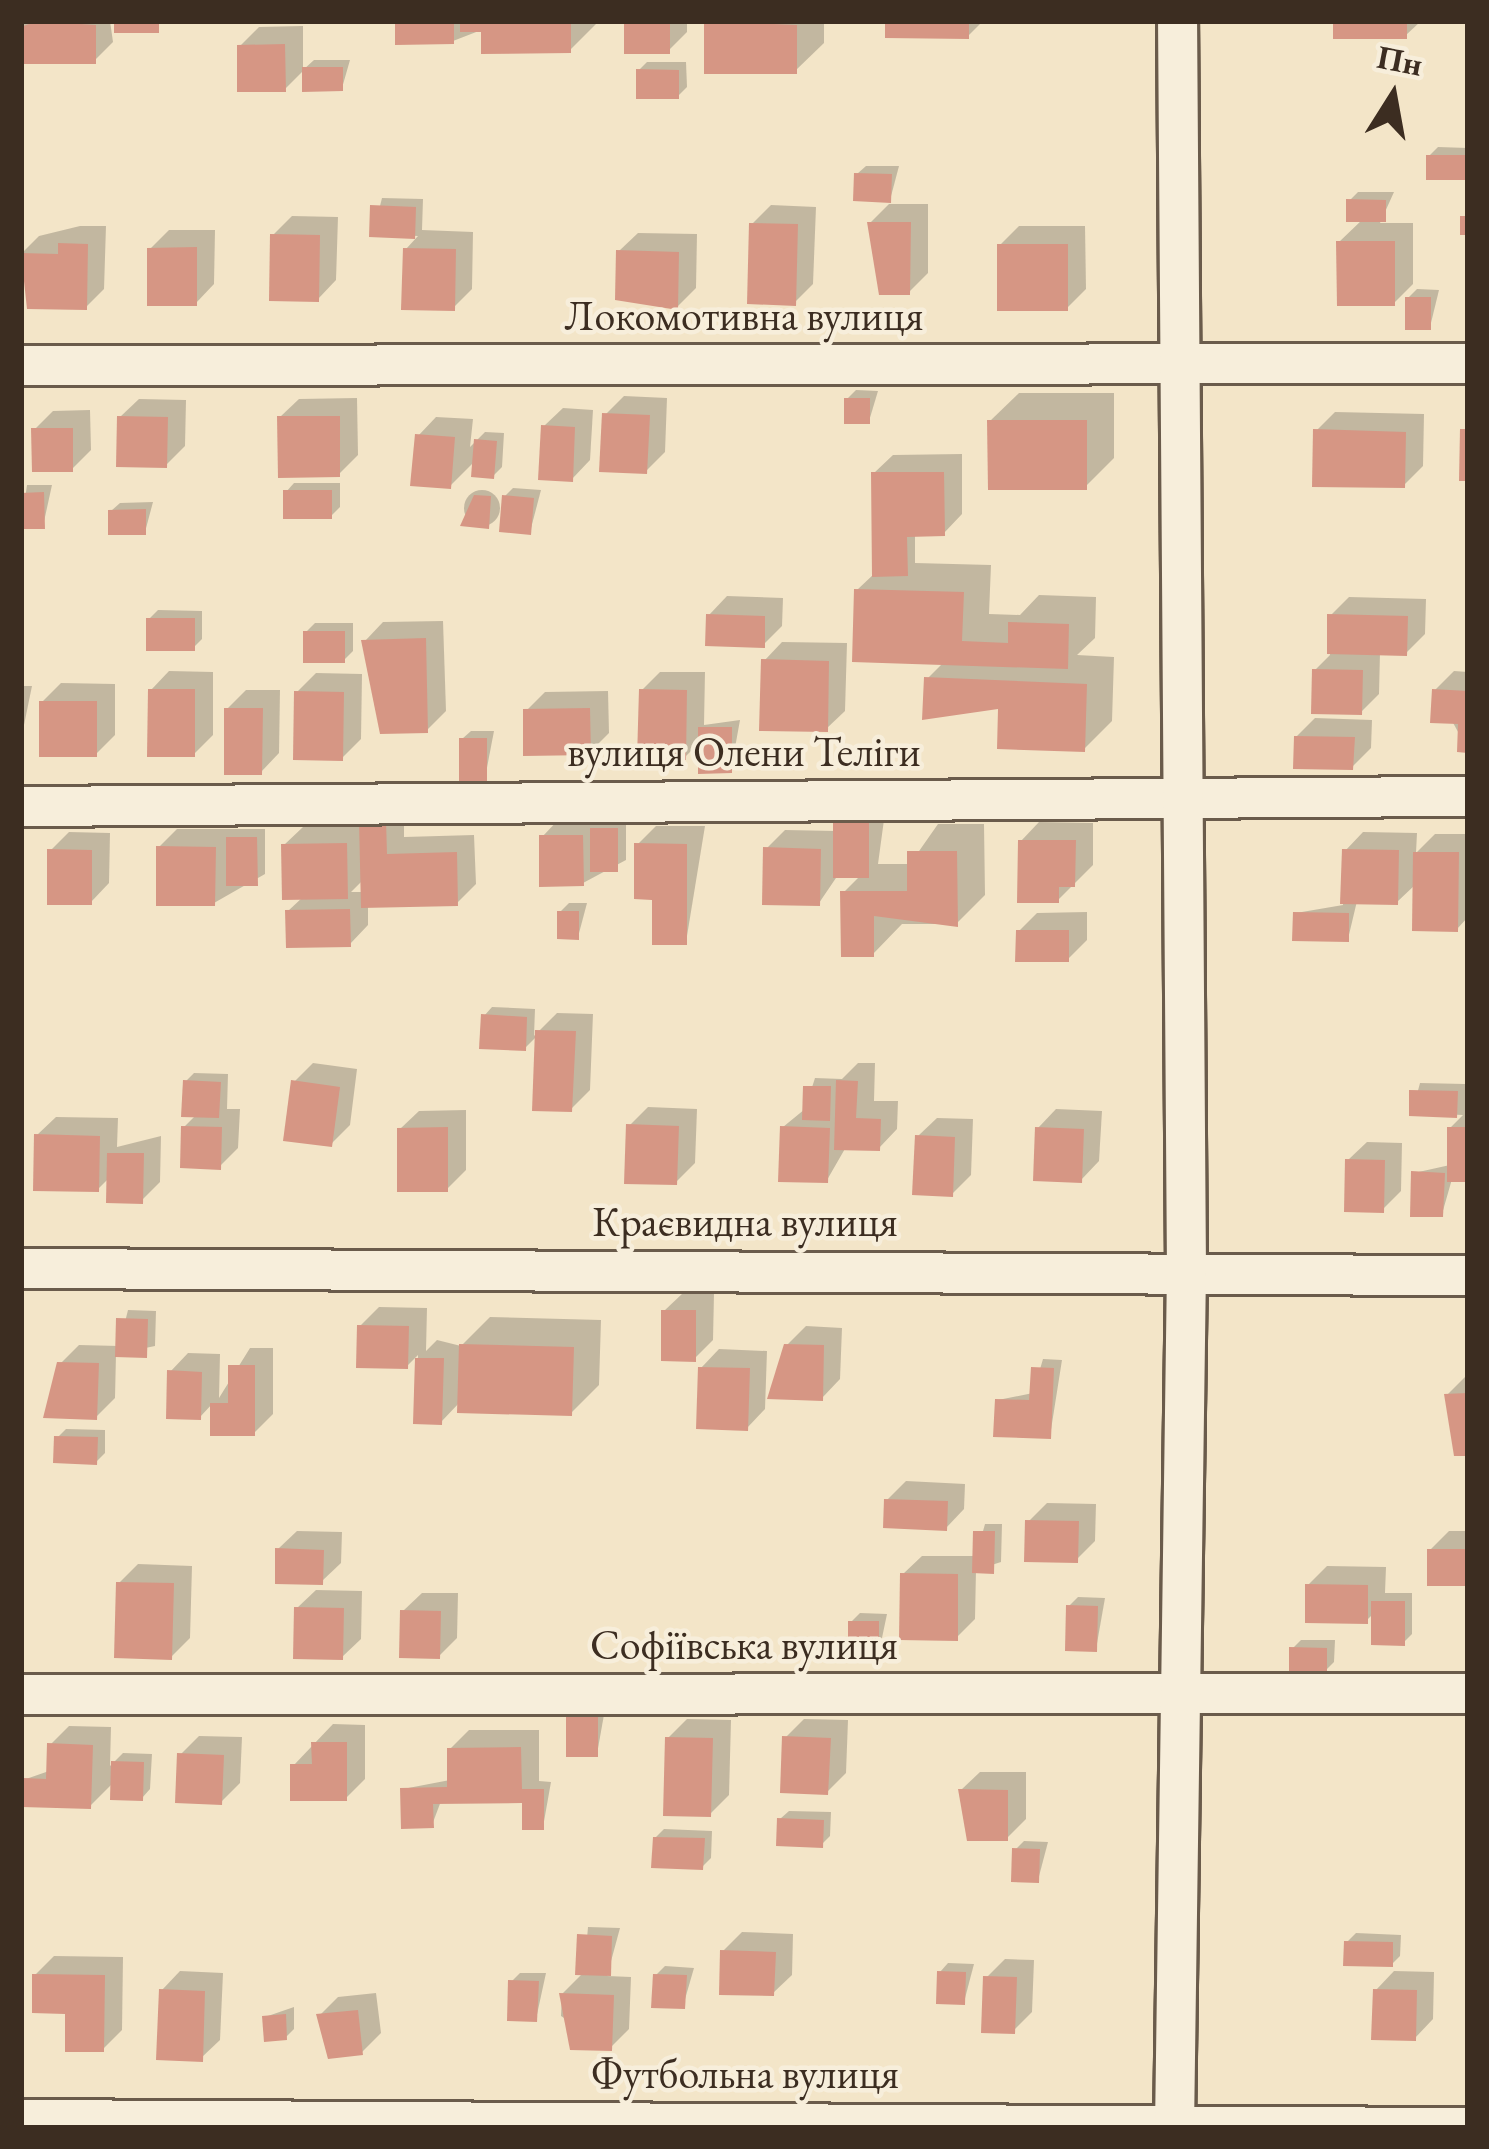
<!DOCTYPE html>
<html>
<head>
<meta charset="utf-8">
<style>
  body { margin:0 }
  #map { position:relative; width:1489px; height:2149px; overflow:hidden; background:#f3e5c8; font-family:"EB Garamond",serif }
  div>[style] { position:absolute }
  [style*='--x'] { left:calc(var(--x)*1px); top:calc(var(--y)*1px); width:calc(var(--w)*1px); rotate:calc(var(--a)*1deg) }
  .shadow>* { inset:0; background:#0003 }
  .round { border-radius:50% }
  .building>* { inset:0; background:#d69684 }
  .roads { filter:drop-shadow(3px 0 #6a5b4b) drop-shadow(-3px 0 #6a5b4b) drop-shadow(0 3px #6a5b4b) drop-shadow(0 -3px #6a5b4b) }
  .minor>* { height:39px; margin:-19.5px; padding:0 19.5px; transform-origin:19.5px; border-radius:19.5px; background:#f7eedb }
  span { translate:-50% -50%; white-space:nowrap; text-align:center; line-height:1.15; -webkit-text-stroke:9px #f7eedb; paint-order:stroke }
  .street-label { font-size:42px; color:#3c2d21 }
  .frame { position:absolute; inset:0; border:24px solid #3c2d21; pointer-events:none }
  .north { position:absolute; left:1333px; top:36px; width:120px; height:120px; -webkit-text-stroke:9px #f7eedb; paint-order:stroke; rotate:11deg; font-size:33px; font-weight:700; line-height:48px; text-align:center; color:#3c2d21 }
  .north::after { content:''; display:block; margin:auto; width:42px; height:54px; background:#3c2d21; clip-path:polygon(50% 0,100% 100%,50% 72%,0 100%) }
</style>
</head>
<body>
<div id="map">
  <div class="shadow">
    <i style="clip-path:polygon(21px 21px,110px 21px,113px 42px,94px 61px,21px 61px)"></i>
    <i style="clip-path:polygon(398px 21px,598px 21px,598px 22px,570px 50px,484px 29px,453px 41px)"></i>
    <i style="clip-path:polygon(627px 21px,687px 21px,687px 32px,668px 51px)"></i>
    <i style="clip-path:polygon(707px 21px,824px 21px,824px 43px,795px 71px,707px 71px)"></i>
    <i style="clip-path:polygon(888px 21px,983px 21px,968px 36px)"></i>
    <i style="clip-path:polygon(1336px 21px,1421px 21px,1405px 36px)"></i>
    <i style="clip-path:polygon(303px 26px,303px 70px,314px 60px,350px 60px,342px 88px,305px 69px,285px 89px,240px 46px,259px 27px)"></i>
    <i style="clip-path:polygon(647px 62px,686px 62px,687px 87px,678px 96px,639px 70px)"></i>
    <i style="clip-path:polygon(1438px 147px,1468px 148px,1468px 176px,1429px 156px)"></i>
    <i style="clip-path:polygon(866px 166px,899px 166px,890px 200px,857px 174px)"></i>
    <i style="clip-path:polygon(1358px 192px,1394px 192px,1380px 223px,1413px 223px,1413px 284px,1394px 303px,1339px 242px,1363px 219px,1349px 201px)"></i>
    <i style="clip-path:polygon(382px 198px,423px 199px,422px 230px,473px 232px,472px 289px,453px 308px,406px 249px,418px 236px,373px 234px)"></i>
    <i style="clip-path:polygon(889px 204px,928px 204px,928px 273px,909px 292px,870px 223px)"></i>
    <i style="clip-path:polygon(771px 205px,816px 207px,813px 284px,794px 303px,752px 224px)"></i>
    <i style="clip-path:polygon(292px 216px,338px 217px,336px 280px,318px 299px,273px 235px)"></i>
    <i style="clip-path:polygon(80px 226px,106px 226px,104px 289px,86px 307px,29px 306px,21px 254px,39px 236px)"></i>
    <i style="clip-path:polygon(1019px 226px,1085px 226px,1086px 289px,1067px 308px,1000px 245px)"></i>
    <i style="clip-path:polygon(169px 230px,215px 230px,214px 284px,196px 303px,150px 249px)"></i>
    <i style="clip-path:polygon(638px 233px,697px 234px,696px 288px,677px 307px,619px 251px)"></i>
    <i style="clip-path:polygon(1417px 289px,1439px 290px,1430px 327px,1408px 298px)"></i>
    <i style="clip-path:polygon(856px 390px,878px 391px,869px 421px,847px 399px)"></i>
    <i style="clip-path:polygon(1019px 393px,1114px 393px,1114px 458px,1085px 487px,990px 421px)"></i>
    <i style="clip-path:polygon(624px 396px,667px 398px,665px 452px,646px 471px,605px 415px)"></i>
    <i style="clip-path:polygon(357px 398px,358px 455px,339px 474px,280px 417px,299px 399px)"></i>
    <i style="clip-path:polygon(139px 399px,186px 400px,185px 446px,166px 465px,120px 417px)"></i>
    <i style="clip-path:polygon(563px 408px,593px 410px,590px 460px,572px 479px,544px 426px)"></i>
    <i style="clip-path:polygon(90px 410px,91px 450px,72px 469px,34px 430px,53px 411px)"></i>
    <i style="clip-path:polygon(1335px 412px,1424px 414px,1423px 466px,1404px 485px,1316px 431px)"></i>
    <i style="clip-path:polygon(436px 417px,473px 419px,470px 447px,485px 432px,504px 433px,502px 467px,493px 476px,475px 461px,450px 486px,418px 436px)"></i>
    <i style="clip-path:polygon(962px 454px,962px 514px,944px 533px,915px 533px,915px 563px,991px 565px,989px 614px,1020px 615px,1039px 595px,1096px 597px,1095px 638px,1077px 655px,1114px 657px,1112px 721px,1084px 749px,1001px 706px,925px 718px,927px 679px,944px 662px,857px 590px,875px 573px,874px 473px,893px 455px)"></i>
    <i style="clip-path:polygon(294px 483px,340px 483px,340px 507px,331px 516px,286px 492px)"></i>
    <i style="clip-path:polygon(27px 485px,52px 485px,43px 526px,21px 526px)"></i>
    <i style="clip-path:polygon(513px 488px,541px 490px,530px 532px,505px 496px)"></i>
    <i class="round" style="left:464px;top:490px;width:36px;height:36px"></i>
    <i style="clip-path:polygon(153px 502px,145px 532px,111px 511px,120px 503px)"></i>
    <i style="clip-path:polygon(727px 596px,783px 598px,782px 626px,763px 645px,709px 615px)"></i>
    <i style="clip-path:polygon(1349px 597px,1426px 599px,1425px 634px,1406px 653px,1380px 653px,1379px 694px,1361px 712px,1315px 670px,1330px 655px,1330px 616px)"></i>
    <i style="clip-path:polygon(158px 610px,202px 611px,202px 639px,193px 648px,149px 619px)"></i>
    <i style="clip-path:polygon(443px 621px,446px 711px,427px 730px,365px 641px,383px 622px)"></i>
    <i style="clip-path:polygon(315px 623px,353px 623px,353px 651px,344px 660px,306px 632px)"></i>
    <i style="clip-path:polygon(782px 642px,847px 643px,845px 711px,826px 729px,764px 661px)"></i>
    <i style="clip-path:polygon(169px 671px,213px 672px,213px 735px,194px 754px,151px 690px)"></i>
    <i style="clip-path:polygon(1454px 671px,1468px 672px,1468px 750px,1435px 690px)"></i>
    <i style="clip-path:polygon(660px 672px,705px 672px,704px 725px,740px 720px,731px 770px,701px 741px,685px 757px,642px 690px)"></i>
    <i style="clip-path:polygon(316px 673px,362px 674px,361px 739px,342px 758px,297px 692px)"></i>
    <i style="clip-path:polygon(61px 683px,115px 684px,115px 735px,96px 754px,42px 702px)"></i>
    <i style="clip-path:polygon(21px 686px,32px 686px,24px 725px,21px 725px)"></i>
    <i style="clip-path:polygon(246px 690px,280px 690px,279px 753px,261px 772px,227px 709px)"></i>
    <i style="clip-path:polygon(608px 691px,609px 733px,590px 752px,526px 711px,545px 692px)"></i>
    <i style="clip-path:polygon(1315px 718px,1372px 720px,1371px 748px,1352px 767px,1296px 737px)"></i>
    <i style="clip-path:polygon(471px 731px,494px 731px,485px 778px,462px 739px)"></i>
    <i style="clip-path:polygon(evenodd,404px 803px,404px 837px,474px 835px,476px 884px,457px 903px,368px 905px,368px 925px,350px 944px,288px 911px,303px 897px,284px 845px,303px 827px,362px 826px,404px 803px,363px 880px,363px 892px,351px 892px,363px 880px)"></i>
    <i style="clip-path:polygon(855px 804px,886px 805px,878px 864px,910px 864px,938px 824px,984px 824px,985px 895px,956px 924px,902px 924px,873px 954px,843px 893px,861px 875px,838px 875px,819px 903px,766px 849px,785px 830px,836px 831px)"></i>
    <i style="clip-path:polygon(560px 818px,626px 820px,626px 860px,583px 883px,542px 837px)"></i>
    <i style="clip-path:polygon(1039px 822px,1093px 823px,1093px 865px,1058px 900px,1021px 841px)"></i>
    <i style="clip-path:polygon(656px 826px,705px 826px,686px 942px,655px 901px,637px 845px)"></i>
    <i style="clip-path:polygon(177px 829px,265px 829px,265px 874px,214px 903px,159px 847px)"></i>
    <i style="clip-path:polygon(69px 832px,110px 833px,109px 883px,91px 902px,50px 851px)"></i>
    <i style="clip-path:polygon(1363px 832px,1417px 833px,1416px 853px,1435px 834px,1468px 834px,1468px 917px,1457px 929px,1416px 884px,1397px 902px,1357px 901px,1348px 939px,1296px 913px,1343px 905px,1345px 851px)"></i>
    <i style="clip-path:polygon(569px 903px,587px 903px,578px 937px,560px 912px)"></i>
    <i style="clip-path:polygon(1087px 912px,1087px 940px,1068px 959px,1019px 931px,1037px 913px)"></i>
    <i style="clip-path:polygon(492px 1007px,535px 1009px,534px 1036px,557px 1013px,593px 1014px,590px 1090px,571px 1109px,538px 1035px,525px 1048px,484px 1016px)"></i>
    <i style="clip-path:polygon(313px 1063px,357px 1069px,350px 1125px,331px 1144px,294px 1082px)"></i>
    <i style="clip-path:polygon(858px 1063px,875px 1063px,874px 1101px,898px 1101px,897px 1129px,879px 1148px,846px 1147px,827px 1180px,783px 1127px,805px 1109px,815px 1078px,842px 1079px)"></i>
    <i style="clip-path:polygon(194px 1073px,228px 1074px,227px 1109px,240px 1109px,238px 1148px,219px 1167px,184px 1127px,197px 1114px,185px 1082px)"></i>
    <i style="clip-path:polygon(1420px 1083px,1465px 1084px,1468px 1179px,1452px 1179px,1442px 1214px,1414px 1173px,1450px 1165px,1450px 1128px,1463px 1115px,1412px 1113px)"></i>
    <i style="clip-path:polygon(648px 1107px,697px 1109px,695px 1163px,676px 1182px,629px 1126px)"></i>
    <i style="clip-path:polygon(1056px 1109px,1102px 1111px,1099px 1161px,1081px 1180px,1038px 1128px)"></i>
    <i style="clip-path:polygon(466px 1110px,466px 1170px,447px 1189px,400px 1129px,419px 1111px)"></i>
    <i style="clip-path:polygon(56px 1117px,118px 1118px,117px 1147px,161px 1136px,160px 1182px,141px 1201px,109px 1178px,98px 1189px,37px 1135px)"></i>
    <i style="clip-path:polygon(937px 1118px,973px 1119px,971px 1175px,952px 1194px,918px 1136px)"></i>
    <i style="clip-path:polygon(1367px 1142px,1402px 1143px,1401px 1191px,1382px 1210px,1348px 1160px)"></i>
    <i style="clip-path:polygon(683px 1293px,714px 1293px,713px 1340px,694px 1359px,664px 1311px)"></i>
    <i style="clip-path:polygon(379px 1307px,427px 1308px,426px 1351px,437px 1340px,461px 1346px,490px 1317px,601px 1320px,599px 1385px,571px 1413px,460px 1402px,441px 1422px,417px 1421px,418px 1355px,407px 1366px,360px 1326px)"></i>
    <i style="clip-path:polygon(128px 1310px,156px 1311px,155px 1346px,116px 1354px,115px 1398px,96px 1417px,60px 1364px,79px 1345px,119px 1346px)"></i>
    <i style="clip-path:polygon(806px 1326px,842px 1328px,840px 1379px,822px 1398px,786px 1346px)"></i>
    <i style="clip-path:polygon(250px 1348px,273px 1348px,273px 1414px,254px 1433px,213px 1403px,200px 1417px,170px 1372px,188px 1353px,220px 1354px,219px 1398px)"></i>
    <i style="clip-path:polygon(719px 1349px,767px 1351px,765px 1409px,747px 1428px,701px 1368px)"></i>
    <i style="clip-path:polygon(1043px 1359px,1062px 1360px,1050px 1436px,998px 1400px,1033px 1393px)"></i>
    <i style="clip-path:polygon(1466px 1376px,1468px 1376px,1468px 1453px,1447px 1395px)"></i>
    <i style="clip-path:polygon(66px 1429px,105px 1430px,105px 1453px,96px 1462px,57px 1438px)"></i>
    <i style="clip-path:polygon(906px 1481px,965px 1484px,964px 1509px,946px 1528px,887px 1500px)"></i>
    <i style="clip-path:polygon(1047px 1503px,1096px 1504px,1095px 1541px,1076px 1560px,1028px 1522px)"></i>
    <i style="clip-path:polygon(985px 1524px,1002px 1524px,1001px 1562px,976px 1570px,975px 1619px,956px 1638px,903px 1574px,922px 1556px,976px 1556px)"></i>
    <i style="clip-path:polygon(297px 1531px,342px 1532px,341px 1563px,322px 1581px,278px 1549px)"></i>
    <i style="clip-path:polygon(1449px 1531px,1468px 1531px,1468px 1583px,1430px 1550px)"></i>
    <i style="clip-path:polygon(138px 1564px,192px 1566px,190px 1638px,171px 1657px,119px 1583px)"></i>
    <i style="clip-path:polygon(1327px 1566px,1386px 1567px,1385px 1593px,1412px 1593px,1412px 1634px,1404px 1642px,1374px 1613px,1366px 1621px,1308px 1585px)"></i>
    <i style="clip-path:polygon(316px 1590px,362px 1591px,361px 1639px,342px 1657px,297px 1608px)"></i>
    <i style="clip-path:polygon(422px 1593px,458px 1593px,457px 1638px,439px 1656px,403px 1611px)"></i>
    <i style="clip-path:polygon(1078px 1597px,1105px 1598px,1096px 1649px,1069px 1606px)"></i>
    <i style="clip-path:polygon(860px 1613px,887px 1614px,878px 1657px,851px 1622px)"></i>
    <i style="clip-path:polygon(1301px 1640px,1335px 1640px,1334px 1662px,1326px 1670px,1292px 1649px)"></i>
    <i style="clip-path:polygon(577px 1709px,605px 1709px,597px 1754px,569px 1718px)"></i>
    <i style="clip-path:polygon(687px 1719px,731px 1720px,729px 1795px,710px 1814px,668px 1738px)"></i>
    <i style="clip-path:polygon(804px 1719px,848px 1720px,846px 1773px,827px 1792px,785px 1738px)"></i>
    <i style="clip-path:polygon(333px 1724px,365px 1725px,365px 1779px,346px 1798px,293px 1766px)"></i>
    <i style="clip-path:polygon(69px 1726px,111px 1727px,110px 1766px,123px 1753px,152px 1754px,150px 1789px,142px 1798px,113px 1783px,90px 1806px,26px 1779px,49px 1771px,50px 1745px)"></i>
    <i style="clip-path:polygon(469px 1730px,539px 1730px,539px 1781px,551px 1782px,543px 1827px,525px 1800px,441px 1801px,432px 1825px,403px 1789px,450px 1780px,450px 1749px)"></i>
    <i style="clip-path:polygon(199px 1736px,242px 1737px,240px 1783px,221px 1802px,180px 1755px)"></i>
    <i style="clip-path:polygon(980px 1772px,1026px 1772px,1026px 1819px,1007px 1838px,961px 1790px)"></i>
    <i style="clip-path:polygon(789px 1811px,831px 1812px,830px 1836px,821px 1845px,780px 1819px)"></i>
    <i style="clip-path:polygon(664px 1829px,712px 1831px,711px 1858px,702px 1867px,655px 1838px)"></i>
    <i style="clip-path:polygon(1024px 1841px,1048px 1842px,1038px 1880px,1015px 1850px)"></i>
    <i style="clip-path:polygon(588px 1927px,620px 1928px,607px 1976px,631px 1977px,629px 2029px,610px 2048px,561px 2016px,562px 1994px,584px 1972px)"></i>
    <i style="clip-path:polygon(742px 1932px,793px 1934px,792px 1975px,773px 1993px,723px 1951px)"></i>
    <i style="clip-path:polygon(1356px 1933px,1401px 1935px,1400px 1956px,1392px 1964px,1347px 1942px)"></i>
    <i style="clip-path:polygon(54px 1956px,123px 1957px,122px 2030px,103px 2049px,35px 1975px)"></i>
    <i style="clip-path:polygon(1005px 1959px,1034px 1960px,1032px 2012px,1013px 2031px,986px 1978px)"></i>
    <i style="clip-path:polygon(948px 1963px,974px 1964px,964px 2002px,940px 1972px)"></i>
    <i style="clip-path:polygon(665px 1966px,694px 1968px,683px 2006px,656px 1975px)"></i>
    <i style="clip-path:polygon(180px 1971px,223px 1973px,220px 2040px,201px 2058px,162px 1990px)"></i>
    <i style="clip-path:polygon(1394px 1971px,1434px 1972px,1433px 2019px,1415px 2038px,1376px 1990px)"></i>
    <i style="clip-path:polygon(520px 1973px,546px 1973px,536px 2019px,511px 1982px)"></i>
    <i style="clip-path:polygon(376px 1993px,381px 2033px,362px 2052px,320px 2015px,338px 1997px)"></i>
    <i style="clip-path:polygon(294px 2007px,294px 2029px,286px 2037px,265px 2017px)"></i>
  </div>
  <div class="building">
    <i style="clip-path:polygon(37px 21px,96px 25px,96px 64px,21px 64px,21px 27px)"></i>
    <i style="clip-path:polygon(114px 21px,159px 21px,159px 33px,114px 33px)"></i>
    <i style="clip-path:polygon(395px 21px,454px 21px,454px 44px,395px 45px)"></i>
    <i style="clip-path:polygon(460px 21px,571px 21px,571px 53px,481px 54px,481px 32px,460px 32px)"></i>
    <i style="clip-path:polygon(624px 21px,670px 21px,670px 54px,624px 54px)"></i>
    <i style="clip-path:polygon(704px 21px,797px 25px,797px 74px,704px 74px)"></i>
    <i style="clip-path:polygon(885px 21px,969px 21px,969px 39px,885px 38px)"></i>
    <i style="clip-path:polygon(1333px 21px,1407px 21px,1407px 39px,1333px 39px)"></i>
    <i style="clip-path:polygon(285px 44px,286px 92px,237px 92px,237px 45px)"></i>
    <i style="clip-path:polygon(302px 67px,343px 67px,343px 91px,302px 92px)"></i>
    <i style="clip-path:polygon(636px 69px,679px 70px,679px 99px,636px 99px)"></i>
    <i style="clip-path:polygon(1426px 155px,1468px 155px,1468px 180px,1426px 180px)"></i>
    <i style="clip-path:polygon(854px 173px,892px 174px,891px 203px,853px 201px)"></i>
    <i style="clip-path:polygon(1346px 199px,1386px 200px,1386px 222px,1346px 222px)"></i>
    <i style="clip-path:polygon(370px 205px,416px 207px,415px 239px,369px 237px)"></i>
    <i style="clip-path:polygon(1460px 216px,1468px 216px,1468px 235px,1460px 235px)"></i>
    <i style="clip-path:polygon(867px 222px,911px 222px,910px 295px,879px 295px)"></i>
    <i style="clip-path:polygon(749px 223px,798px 224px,796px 306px,747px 304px)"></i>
    <i style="clip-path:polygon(270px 234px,320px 235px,319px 302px,269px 301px)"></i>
    <i style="clip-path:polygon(1336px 241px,1395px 241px,1395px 306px,1337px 306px)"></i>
    <i style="clip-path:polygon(58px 243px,88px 244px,87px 310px,27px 309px,21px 253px,58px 254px)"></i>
    <i style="clip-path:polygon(997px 244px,1068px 244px,1068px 311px,997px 311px)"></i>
    <i style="clip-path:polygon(197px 247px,197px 306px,147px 306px,147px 248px)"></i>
    <i style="clip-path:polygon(403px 248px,456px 249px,455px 311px,401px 310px)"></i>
    <i style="clip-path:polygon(616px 250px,679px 252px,678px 310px,615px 300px)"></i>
    <i style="clip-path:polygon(1405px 297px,1431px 297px,1431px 330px,1405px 330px)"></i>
    <i style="clip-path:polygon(844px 398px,870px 398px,870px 424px,844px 424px)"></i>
    <i style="clip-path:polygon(602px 413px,650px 415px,647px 474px,599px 472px)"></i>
    <i style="clip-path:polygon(117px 416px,168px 417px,167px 468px,116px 467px)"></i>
    <i style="clip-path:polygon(277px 416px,340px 416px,340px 477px,278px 478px)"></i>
    <i style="clip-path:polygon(987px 420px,1087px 420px,1087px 490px,988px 490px)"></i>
    <i style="clip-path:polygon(541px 425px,575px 427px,573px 482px,538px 480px)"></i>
    <i style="clip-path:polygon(31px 428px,73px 428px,73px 472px,32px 472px)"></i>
    <i style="clip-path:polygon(1313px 429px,1406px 432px,1405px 488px,1312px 487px)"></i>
    <i style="clip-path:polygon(1460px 429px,1468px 429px,1468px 481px,1459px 481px)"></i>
    <i style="clip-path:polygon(415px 434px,455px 437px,451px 489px,410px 486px)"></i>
    <i style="clip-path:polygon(474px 439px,497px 441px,494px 479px,471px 477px)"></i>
    <i style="clip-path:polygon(871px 472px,944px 472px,945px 536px,907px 537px,908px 576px,872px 577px)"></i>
    <i style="clip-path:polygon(283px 490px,332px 490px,332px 519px,283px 519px)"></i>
    <i style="clip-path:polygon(44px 492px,45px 529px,21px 529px,21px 493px)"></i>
    <i style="clip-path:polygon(474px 495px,491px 496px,489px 529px,460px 526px)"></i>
    <i style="clip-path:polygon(502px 495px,534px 498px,531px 535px,499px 532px)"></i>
    <i style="clip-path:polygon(146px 509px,146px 535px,108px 535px,108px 510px)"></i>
    <i style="clip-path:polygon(854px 589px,964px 592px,962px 641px,1008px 643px,1008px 622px,1069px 624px,1068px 669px,852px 662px)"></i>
    <i style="clip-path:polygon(706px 614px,765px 616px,765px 648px,705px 646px)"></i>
    <i style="clip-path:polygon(1327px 614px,1408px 616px,1407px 656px,1327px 654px)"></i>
    <i style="clip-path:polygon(146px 618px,195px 618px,195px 651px,146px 651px)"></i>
    <i style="clip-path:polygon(303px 631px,345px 631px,345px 663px,303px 663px)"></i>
    <i style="clip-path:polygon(426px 638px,428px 733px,380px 734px,361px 640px)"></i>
    <i style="clip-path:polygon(761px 659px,829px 661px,828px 732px,759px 731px)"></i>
    <i style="clip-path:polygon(1312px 669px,1363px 670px,1362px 715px,1311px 714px)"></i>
    <i style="clip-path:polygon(924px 677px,1087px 684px,1085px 752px,997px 749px,998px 709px,922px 720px)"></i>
    <i style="clip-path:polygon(148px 689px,195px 689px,195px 757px,147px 757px)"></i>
    <i style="clip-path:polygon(639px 689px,687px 690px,686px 760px,637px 759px)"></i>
    <i style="clip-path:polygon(1432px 689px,1468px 691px,1468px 753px,1457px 752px,1458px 724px,1430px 723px)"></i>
    <i style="clip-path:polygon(294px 691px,344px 692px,343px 761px,293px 760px)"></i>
    <i style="clip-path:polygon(39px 701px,97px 701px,97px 757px,39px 757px)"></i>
    <i style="clip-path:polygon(224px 708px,263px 708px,262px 775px,224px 775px)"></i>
    <i style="clip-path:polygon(590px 708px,591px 755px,523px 756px,523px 709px)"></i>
    <i style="clip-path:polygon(698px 727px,732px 727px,732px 773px,698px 774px)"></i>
    <i style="clip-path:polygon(1294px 736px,1355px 737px,1353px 770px,1293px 769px)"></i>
    <i style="clip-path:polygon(459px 738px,487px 738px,487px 781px,459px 781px)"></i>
    <i style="clip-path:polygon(386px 820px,387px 854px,457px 852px,458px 906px,361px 908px,359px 821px)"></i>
    <i style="clip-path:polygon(833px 822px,869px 822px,869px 878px,833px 878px)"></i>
    <i style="clip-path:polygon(590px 828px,618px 828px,618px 872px,590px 872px)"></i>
    <i style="clip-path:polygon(539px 835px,583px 835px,584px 886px,539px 887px)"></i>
    <i style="clip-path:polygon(226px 837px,257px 837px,258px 886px,226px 886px)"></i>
    <i style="clip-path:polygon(1018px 840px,1076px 840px,1075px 887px,1059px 887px,1059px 903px,1017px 903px)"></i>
    <i style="clip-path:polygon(347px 843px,348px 899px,282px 900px,281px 844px)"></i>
    <i style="clip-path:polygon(634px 843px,687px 844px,687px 945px,652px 945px,652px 900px,634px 899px)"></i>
    <i style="clip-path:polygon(156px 846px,216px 847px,215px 906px,156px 906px)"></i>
    <i style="clip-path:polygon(763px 847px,821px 849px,820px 906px,762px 905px)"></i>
    <i style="clip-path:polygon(47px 849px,92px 850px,92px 905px,47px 905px)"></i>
    <i style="clip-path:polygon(1342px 849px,1399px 850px,1398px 905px,1340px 904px)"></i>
    <i style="clip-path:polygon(907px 851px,957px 851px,958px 927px,874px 916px,874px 957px,841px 957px,840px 891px,907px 891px)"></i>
    <i style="clip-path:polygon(1413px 852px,1459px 852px,1458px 932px,1412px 931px)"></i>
    <i style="clip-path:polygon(350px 909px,351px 947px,286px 948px,285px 910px)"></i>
    <i style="clip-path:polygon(557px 911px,579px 911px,579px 940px,557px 939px)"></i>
    <i style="clip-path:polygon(1293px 912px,1349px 913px,1349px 942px,1292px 941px)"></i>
    <i style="clip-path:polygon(1016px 930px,1069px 930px,1069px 962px,1015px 962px)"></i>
    <i style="clip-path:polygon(481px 1014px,527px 1017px,526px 1051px,479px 1049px)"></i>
    <i style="clip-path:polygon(535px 1030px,576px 1031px,572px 1112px,532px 1111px)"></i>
    <i style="clip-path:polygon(183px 1080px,221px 1082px,219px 1118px,181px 1117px)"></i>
    <i style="clip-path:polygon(291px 1080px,340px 1087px,332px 1147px,283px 1141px)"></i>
    <i style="clip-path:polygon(836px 1080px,858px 1081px,856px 1118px,881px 1119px,880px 1151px,834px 1150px)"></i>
    <i style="clip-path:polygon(803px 1086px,831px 1086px,830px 1121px,802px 1120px)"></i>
    <i style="clip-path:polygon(1409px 1090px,1458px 1091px,1457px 1118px,1409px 1116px)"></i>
    <i style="clip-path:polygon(626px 1124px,679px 1126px,677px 1185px,624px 1184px)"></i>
    <i style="clip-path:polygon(181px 1126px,222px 1127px,221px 1170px,180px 1168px)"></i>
    <i style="clip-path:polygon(780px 1126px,830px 1128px,828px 1183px,778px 1182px)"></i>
    <i style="clip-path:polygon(448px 1127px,448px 1192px,397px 1192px,397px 1128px)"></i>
    <i style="clip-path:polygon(1035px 1127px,1084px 1129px,1082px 1183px,1033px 1181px)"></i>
    <i style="clip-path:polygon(1447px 1127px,1468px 1127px,1468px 1182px,1447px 1182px)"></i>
    <i style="clip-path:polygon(34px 1134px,100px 1136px,99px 1192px,33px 1191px)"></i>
    <i style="clip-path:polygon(915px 1135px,955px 1137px,953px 1197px,912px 1195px)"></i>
    <i style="clip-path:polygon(107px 1153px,144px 1153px,143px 1204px,106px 1203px)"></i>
    <i style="clip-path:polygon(1345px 1159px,1385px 1160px,1384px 1213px,1344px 1212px)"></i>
    <i style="clip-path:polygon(1411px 1171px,1445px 1173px,1443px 1217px,1410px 1217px)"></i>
    <i style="clip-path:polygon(661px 1310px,696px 1310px,696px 1362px,661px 1361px)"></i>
    <i style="clip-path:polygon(116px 1318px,148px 1319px,147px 1358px,115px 1357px)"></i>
    <i style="clip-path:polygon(357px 1325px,409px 1326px,408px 1369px,356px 1368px)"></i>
    <i style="clip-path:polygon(459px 1344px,574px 1347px,572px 1416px,457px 1413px)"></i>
    <i style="clip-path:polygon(784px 1344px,824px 1345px,823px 1401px,767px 1399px)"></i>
    <i style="clip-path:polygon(415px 1358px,444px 1358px,442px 1425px,413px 1424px)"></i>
    <i style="clip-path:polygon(57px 1362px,99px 1363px,97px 1420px,43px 1418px)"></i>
    <i style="clip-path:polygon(228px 1365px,255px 1365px,255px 1436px,210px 1436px,210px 1403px,228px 1403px)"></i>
    <i style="clip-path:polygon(698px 1367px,750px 1368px,748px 1431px,696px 1429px)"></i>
    <i style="clip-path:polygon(1031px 1367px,1054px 1368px,1051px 1439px,993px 1437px,995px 1399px,1029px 1400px)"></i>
    <i style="clip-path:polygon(167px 1370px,202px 1372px,201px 1420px,166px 1419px)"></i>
    <i style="clip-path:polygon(1468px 1393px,1468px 1456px,1454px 1456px,1444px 1394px)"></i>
    <i style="clip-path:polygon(54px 1436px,98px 1437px,97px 1465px,53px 1463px)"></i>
    <i style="clip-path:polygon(884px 1499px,948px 1501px,947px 1531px,883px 1528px)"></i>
    <i style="clip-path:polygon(1025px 1520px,1079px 1521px,1078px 1563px,1024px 1562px)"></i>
    <i style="clip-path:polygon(973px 1531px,995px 1531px,994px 1574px,972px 1573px)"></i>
    <i style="clip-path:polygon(275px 1548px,324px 1550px,323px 1585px,275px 1584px)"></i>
    <i style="clip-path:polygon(1427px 1549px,1468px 1549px,1468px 1586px,1427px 1586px)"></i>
    <i style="clip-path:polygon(900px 1573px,958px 1574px,958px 1641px,899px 1640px)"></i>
    <i style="clip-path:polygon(116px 1582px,174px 1583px,172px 1660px,114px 1658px)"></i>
    <i style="clip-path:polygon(1305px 1584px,1368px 1585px,1368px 1624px,1305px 1623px)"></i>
    <i style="clip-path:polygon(1371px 1601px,1405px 1601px,1405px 1646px,1371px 1645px)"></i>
    <i style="clip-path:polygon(1066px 1605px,1098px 1606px,1097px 1652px,1065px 1651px)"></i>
    <i style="clip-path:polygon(294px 1607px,344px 1608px,343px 1660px,293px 1659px)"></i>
    <i style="clip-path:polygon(400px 1610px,441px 1611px,440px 1659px,399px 1658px)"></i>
    <i style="clip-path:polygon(848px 1621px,879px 1621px,879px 1660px,848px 1659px)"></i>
    <i style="clip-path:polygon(1289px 1647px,1327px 1648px,1327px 1673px,1289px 1674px)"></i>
    <i style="clip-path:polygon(598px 1716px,598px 1757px,566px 1757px,566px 1717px)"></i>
    <i style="clip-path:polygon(782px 1736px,831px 1738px,828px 1795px,780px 1793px)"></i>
    <i style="clip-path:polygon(665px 1737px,713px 1738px,711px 1817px,663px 1816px)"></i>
    <i style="clip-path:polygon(311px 1742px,347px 1742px,347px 1801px,290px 1801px,290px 1764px,312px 1764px)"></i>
    <i style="clip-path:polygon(47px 1743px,93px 1745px,91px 1809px,22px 1807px,23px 1778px,46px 1779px)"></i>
    <i style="clip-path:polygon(521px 1747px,522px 1789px,544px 1789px,544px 1830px,522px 1830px,522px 1803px,433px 1804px,434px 1828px,401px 1829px,400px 1788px,447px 1787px,447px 1748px)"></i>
    <i style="clip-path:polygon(177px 1753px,224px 1755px,222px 1805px,175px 1803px)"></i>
    <i style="clip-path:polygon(111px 1761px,144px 1762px,143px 1801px,110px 1800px)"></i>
    <i style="clip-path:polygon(958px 1789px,1008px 1790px,1008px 1841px,967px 1841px)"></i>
    <i style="clip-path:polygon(777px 1818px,824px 1820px,823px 1848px,776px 1846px)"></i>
    <i style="clip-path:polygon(653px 1837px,705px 1838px,703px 1870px,651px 1868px)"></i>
    <i style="clip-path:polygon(1012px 1848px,1040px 1849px,1039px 1883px,1011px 1882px)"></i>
    <i style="clip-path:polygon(577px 1934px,612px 1936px,611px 1976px,575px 1975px)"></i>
    <i style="clip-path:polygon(1344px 1941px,1393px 1942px,1393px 1967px,1343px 1966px)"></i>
    <i style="clip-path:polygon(720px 1950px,776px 1952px,774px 1996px,719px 1995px)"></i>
    <i style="clip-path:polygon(937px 1971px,966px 1972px,965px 2005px,936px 2004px)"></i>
    <i style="clip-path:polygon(32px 1974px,105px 1975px,104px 2052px,65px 2052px,65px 2014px,32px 2013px)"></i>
    <i style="clip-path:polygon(653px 1974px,687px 1975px,685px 2009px,651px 2008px)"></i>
    <i style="clip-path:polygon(983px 1976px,1017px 1977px,1015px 2034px,981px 2033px)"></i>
    <i style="clip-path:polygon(508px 1980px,539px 1981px,537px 2022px,507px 2021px)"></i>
    <i style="clip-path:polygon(159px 1989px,205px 1991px,203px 2062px,156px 2060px)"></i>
    <i style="clip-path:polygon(1373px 1989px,1417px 1990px,1416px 2041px,1371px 2040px)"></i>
    <i style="clip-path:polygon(559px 1993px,614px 1995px,612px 2051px,570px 2050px)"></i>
    <i style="clip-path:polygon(358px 2010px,363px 2055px,328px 2059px,316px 2014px)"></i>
    <i style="clip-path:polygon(286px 2014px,287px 2040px,264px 2042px,262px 2016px)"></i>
  </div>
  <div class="roads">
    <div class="minor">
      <i style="--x:21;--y:365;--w:1447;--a:-0.08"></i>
      <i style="--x:21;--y:806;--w:1447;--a:-0.4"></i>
      <i style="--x:21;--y:1268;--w:1447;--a:0.28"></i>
      <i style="--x:21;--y:1694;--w:1447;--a:-0.04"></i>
      <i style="--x:21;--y:2119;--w:1447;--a:0.32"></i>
      <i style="--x:1174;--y:2128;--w:856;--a:-89.2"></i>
      <i style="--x:1186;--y:1272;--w:1251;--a:-90.41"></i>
    </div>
  </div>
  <div class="street-label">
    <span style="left:744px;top:316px">Локомотивна вулиця</span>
    <span style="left:744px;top:752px">вулиця Олени Теліги</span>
    <span style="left:745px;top:1222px">Краєвидна вулиця</span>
    <span style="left:744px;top:1645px">Софіївська вулиця</span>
    <span style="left:745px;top:2074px">Футбольна вулиця</span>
  </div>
  <div class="frame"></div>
  <div class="north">Пн</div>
</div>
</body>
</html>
